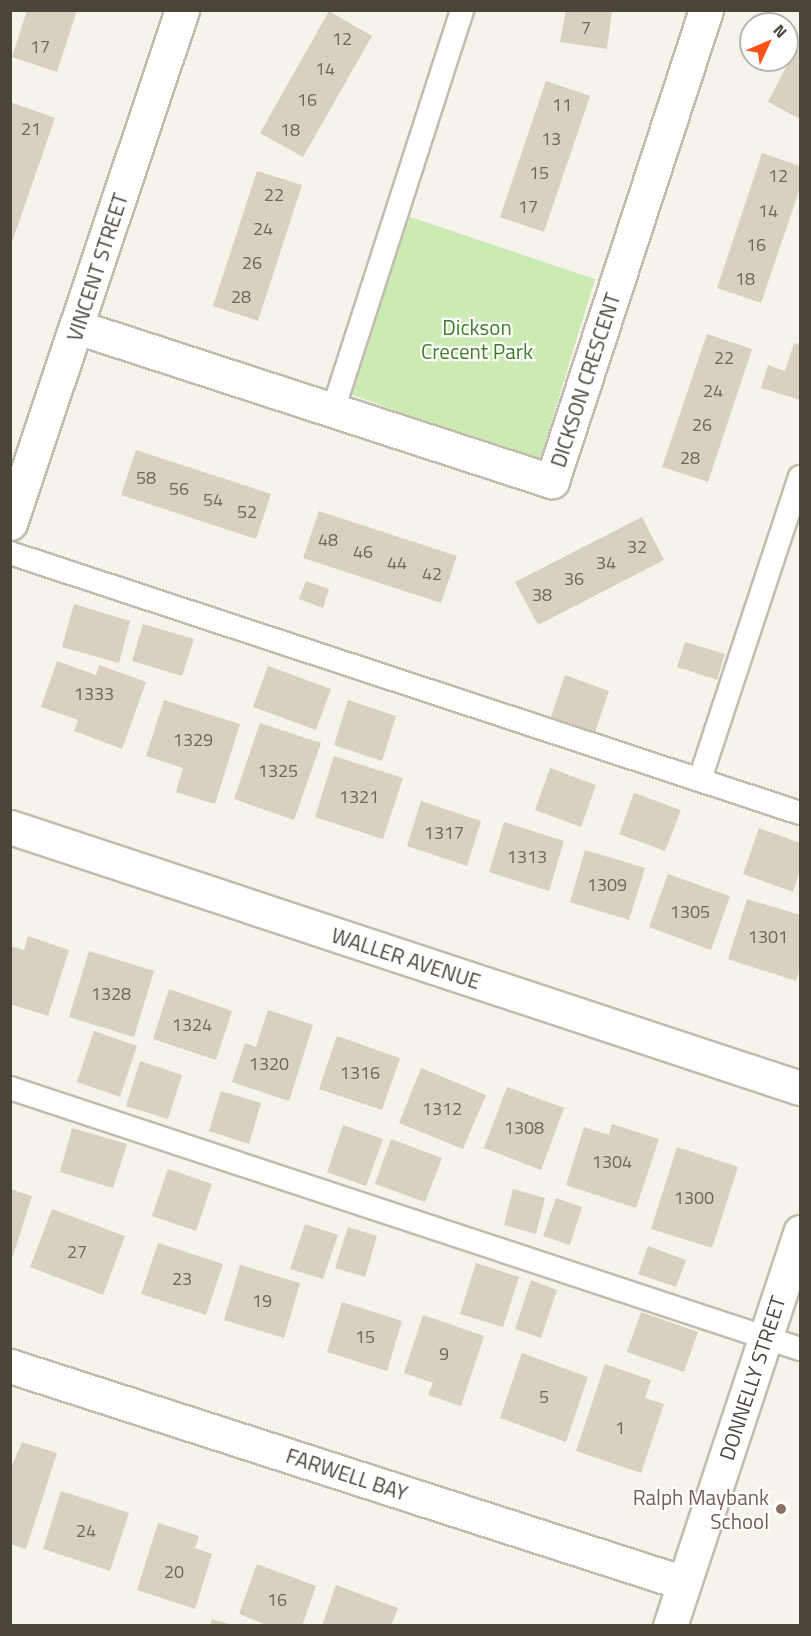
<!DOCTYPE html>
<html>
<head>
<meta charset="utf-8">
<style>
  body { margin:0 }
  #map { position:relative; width:811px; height:1636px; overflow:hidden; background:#f6f3eb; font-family:"Titillium Web",sans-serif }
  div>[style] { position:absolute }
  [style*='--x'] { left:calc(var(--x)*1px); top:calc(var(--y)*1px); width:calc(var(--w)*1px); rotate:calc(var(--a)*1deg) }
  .green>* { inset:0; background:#cceab3 }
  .building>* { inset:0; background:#d8d1bf }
  .roads { filter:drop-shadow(2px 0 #c2bcad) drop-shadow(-2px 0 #c2bcad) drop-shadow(0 2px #c2bcad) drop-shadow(0 -2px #c2bcad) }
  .service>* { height:22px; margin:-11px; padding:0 11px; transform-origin:11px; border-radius:11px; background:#fff }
  .minor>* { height:33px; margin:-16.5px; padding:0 16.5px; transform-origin:16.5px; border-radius:16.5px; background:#fff }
  .dots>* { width:16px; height:16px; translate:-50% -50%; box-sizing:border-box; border:3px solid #fff; border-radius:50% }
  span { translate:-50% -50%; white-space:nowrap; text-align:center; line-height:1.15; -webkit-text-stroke:4.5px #fff; paint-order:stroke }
  .number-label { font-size:18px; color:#6e685a }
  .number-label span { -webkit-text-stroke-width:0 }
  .street-label { font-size:21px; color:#4a4538 }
  .park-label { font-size:21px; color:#407f28 }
  .education-label { font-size:21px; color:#785e54 }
  .right { translate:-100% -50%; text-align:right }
  .frame { position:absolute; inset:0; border:12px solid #4a4538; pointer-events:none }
  .north { position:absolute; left:739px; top:12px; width:60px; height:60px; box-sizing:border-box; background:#fff; border:2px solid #b7b5af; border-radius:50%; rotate:46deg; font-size:16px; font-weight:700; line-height:24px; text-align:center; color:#4a4538 }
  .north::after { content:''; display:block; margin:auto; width:21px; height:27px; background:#ff5218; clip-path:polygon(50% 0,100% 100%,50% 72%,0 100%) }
</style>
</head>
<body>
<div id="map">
  <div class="green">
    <i style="clip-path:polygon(410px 217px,595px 279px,539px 463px,350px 394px)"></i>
  </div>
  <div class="building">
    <i style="clip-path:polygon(27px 10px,77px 10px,57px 72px,12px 57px)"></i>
    <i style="clip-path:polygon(566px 10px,612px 10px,607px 49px,560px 42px)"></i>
    <i style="clip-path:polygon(329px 11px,372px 36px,303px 157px,260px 133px)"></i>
    <i style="clip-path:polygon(800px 40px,800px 119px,768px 102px)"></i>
    <i style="clip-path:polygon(546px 81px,590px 96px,544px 232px,500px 217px)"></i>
    <i style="clip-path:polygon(10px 102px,55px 118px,11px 245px,10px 245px)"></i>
    <i style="clip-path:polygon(762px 153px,800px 166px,800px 188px,761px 303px,717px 288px)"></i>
    <i style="clip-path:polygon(257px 171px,302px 185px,258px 321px,213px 306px)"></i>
    <i style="clip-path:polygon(707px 334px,752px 349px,708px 482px,662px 467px)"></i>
    <i style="clip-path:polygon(794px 343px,800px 345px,800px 400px,761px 388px,768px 365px,785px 371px)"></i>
    <i style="clip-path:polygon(136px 450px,271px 494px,256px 539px,121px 495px)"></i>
    <i style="clip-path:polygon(319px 511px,457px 556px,441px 603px,303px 558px)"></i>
    <i style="clip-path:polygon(642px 517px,664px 560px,538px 625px,515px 582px)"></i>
    <i style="clip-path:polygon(306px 581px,329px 589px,323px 608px,299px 599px)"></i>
    <i style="clip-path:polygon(74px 604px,130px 621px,119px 663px,62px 647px)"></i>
    <i style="clip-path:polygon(143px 624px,194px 639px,182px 676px,132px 661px)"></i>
    <i style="clip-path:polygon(685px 642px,725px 654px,717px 680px,677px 667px)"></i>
    <i style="clip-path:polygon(57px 661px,96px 675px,99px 665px,146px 682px,122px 749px,74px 731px,78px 720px,41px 707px)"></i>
    <i style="clip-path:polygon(268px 666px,331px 689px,316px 730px,253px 707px)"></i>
    <i style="clip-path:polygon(565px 675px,609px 691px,595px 732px,551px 717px)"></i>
    <i style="clip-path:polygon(164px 700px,240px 724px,215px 804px,176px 792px,183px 768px,146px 756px)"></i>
    <i style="clip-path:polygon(348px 700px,396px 716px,382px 761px,334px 745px)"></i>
    <i style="clip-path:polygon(260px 723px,321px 743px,294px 820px,234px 799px)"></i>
    <i style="clip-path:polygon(334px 756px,403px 778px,383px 839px,315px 817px)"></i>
    <i style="clip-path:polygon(550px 768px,596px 785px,581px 827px,535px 810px)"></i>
    <i style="clip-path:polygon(634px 793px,681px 810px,665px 851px,619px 834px)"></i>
    <i style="clip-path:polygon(421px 801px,481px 821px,467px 866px,407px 846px)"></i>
    <i style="clip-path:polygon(504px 822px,564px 841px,549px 891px,489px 872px)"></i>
    <i style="clip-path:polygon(759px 828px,800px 843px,800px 870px,793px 892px,743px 874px)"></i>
    <i style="clip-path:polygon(585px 850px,645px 868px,629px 920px,570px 902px)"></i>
    <i style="clip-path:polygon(668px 874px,730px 896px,711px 950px,649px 927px)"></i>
    <i style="clip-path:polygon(747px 899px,800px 915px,800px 968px,796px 981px,728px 959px)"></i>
    <i style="clip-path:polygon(28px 936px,69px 950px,48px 1016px,10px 1004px,10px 946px,24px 950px)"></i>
    <i style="clip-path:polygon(89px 951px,154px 971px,134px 1037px,69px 1017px)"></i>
    <i style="clip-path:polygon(169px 989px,232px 1011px,216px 1060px,153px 1039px)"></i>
    <i style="clip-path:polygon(268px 1010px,313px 1025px,289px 1101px,232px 1082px,245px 1043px,256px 1047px)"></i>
    <i style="clip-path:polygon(94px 1031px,137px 1046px,120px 1097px,77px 1082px)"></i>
    <i style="clip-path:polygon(337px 1036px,400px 1058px,382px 1110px,319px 1089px)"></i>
    <i style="clip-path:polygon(140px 1061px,182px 1075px,168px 1119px,126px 1106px)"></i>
    <i style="clip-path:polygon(421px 1068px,486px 1095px,463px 1149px,399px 1123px)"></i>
    <i style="clip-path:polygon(507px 1087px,564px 1108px,541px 1170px,484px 1148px)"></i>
    <i style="clip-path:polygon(221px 1091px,261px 1103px,249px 1144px,209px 1131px)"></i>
    <i style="clip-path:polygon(612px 1124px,659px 1139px,636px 1208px,566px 1185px,584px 1127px,609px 1135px)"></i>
    <i style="clip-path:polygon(343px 1125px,383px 1139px,366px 1186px,327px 1172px)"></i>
    <i style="clip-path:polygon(72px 1128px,127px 1144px,113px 1188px,60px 1172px)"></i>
    <i style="clip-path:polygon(391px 1139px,442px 1158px,425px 1202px,375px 1184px)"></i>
    <i style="clip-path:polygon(677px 1147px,738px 1167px,712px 1248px,651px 1229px)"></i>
    <i style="clip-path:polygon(168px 1169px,212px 1184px,196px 1231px,152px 1216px)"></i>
    <i style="clip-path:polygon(10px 1189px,32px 1196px,13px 1256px,10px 1256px)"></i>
    <i style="clip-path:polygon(513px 1189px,545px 1198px,536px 1234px,504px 1225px)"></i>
    <i style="clip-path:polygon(556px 1198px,582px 1207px,570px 1245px,543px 1236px)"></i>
    <i style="clip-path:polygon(52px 1209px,125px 1236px,103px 1295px,30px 1267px)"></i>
    <i style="clip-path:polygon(305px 1224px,338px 1235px,323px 1279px,290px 1269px)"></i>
    <i style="clip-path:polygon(348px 1227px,377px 1236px,365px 1277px,335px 1268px)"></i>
    <i style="clip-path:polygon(158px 1243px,223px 1264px,206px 1315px,141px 1294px)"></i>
    <i style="clip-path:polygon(648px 1246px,686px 1260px,676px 1287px,638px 1274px)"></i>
    <i style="clip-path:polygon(476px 1263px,519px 1277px,503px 1327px,460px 1314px)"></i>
    <i style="clip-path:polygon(240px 1265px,300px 1283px,284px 1338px,224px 1320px)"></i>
    <i style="clip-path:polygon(531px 1280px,557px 1290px,541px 1338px,515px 1329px)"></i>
    <i style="clip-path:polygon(342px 1302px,402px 1321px,387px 1371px,327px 1352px)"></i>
    <i style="clip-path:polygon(641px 1312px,698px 1332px,684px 1372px,627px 1352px)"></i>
    <i style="clip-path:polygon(423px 1315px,484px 1336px,461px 1406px,428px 1395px,433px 1383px,404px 1373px)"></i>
    <i style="clip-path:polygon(522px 1353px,588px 1377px,566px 1442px,500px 1418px)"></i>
    <i style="clip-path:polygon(605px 1364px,651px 1380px,645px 1398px,664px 1404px,641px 1473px,576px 1451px)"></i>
    <i style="clip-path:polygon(22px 1442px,57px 1453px,26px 1549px,10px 1544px,10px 1470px)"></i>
    <i style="clip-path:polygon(61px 1491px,129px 1513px,110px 1571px,43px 1549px)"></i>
    <i style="clip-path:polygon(158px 1523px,199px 1536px,195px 1548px,212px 1554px,195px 1609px,137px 1590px)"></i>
    <i style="clip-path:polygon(257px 1564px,316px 1586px,302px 1626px,269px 1626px,239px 1614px)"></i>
    <i style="clip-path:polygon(336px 1585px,398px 1608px,391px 1626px,322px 1626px)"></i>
    <i style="clip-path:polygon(212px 1619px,232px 1625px,232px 1626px,210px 1626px)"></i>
  </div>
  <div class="roads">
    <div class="service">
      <i style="--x:333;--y:410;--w:420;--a:-72.1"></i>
      <i style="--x:10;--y:553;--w:832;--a:18.22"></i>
      <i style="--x:700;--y:779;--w:318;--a:-71.7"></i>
      <i style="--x:10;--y:1088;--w:832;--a:18.28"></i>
    </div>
    <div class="minor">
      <i style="--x:77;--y:327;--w:499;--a:18"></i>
      <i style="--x:552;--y:481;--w:496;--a:-71.9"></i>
      <i style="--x:10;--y:523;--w:541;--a:-71.46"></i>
      <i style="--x:10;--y:827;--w:832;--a:18.28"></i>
      <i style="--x:10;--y:1366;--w:708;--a:17.85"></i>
      <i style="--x:670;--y:1626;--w:415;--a:-71.7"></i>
    </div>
  </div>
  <div class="dots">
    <i style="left:781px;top:1509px;background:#8d6e63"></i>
  </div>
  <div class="number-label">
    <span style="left:586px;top:28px">7</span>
    <span style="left:342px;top:39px">12</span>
    <span style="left:40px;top:47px">17</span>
    <span style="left:325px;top:69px">14</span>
    <span style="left:307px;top:100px">16</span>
    <span style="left:562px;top:105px">11</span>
    <span style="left:31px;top:129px">21</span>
    <span style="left:290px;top:130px">18</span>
    <span style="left:551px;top:139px">13</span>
    <span style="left:539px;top:173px">15</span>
    <span style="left:778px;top:176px">12</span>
    <span style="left:274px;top:195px">22</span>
    <span style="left:528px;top:207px">17</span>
    <span style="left:768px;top:211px">14</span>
    <span style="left:263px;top:229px">24</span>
    <span style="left:756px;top:245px">16</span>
    <span style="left:252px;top:263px">26</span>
    <span style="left:745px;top:279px">18</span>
    <span style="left:241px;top:297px">28</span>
    <span style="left:724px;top:358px">22</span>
    <span style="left:713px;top:391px">24</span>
    <span style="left:702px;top:425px">26</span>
    <span style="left:690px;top:458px">28</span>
    <span style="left:146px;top:478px">58</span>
    <span style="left:179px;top:489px">56</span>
    <span style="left:213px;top:500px">54</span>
    <span style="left:247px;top:512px">52</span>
    <span style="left:328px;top:540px">48</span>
    <span style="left:637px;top:547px">32</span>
    <span style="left:363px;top:552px">46</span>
    <span style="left:397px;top:563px">44</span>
    <span style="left:606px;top:563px">34</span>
    <span style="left:432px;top:574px">42</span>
    <span style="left:574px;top:579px">36</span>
    <span style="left:542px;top:595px">38</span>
    <span style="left:94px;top:694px">1333</span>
    <span style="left:193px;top:740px">1329</span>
    <span style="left:278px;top:771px">1325</span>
    <span style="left:359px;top:797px">1321</span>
    <span style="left:444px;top:833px">1317</span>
    <span style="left:527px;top:857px">1313</span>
    <span style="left:607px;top:885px">1309</span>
    <span style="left:690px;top:912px">1305</span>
    <span style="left:768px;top:937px">1301</span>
    <span style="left:111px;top:994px">1328</span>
    <span style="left:192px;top:1025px">1324</span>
    <span style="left:269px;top:1064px">1320</span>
    <span style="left:360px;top:1073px">1316</span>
    <span style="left:442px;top:1109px">1312</span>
    <span style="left:524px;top:1128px">1308</span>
    <span style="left:612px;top:1162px">1304</span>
    <span style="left:694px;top:1198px">1300</span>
    <span style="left:77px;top:1252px">27</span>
    <span style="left:182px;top:1279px">23</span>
    <span style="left:262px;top:1301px">19</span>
    <span style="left:365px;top:1337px">15</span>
    <span style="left:444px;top:1354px">9</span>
    <span style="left:544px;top:1397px">5</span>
    <span style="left:620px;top:1428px">1</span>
    <span style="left:86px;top:1531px">24</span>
    <span style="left:174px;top:1572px">20</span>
    <span style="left:277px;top:1600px">16</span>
  </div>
  <div class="street-label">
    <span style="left:97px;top:267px;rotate:-72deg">VINCENT STREET</span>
    <span style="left:585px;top:380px;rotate:-72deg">DICKSON CRESCENT</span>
    <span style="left:406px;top:958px;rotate:18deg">WALLER AVENUE</span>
    <span style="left:752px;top:1378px;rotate:-72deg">DONNELLY STREET</span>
    <span style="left:347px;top:1474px;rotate:18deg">FARWELL BAY</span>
  </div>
  <div class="park-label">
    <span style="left:477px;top:339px">Dickson<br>Crecent Park</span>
  </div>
  <div class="education-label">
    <span class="right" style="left:769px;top:1509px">Ralph Maybank<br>School</span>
  </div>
  <div class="frame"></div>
  <div class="north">N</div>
</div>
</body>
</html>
